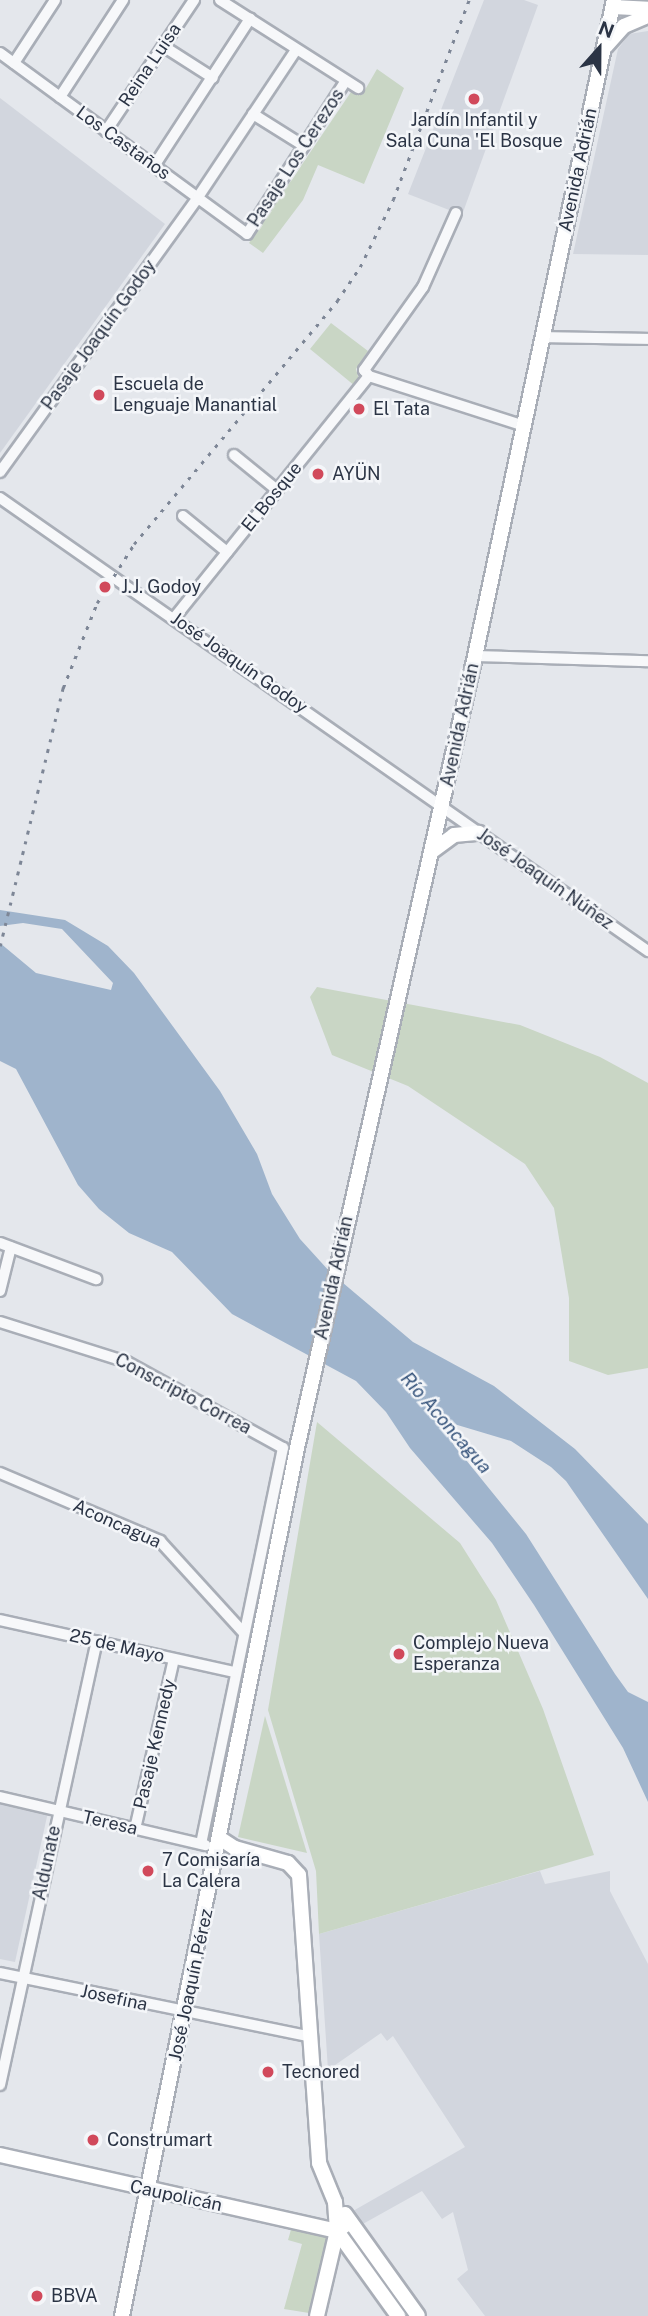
<!DOCTYPE html>
<html>
<head>
<meta charset="utf-8">
<style>
  body { margin:0 }
  #map { position:relative; width:648px; height:2316px; overflow:hidden; background:#e4e7ec; font-family:"Public Sans",sans-serif }
  div>[style] { position:absolute }
  [style*='--x'] { left:calc(var(--x)*1px); top:calc(var(--y)*1px); width:calc(var(--w)*1px); rotate:calc(var(--a)*1deg) }
  .built>* { inset:0; background:#d2d6de }
  .green>* { inset:0; background:#c9d6c5 }
  .water>* { inset:0; background:#9fb4cc }
  .roads { filter:drop-shadow(2px 0 #a9aeb7) drop-shadow(-2px 0 #a9aeb7) drop-shadow(0 2px #a9aeb7) drop-shadow(0 -2px #a9aeb7) }
  .minor>* { height:10px; margin:-5px; padding:0 5px; transform-origin:5px; border-radius:5px; background:#f7f8fa }
  .major>* { height:14px; margin:-7px; padding:0 7px; transform-origin:7px; border-radius:7px; background:#fff }
  .rail>* { height:2.5px; margin-top:-1.25px; transform-origin:0; background:repeating-linear-gradient(90deg,#7d8696 0 3.5px,transparent 0 10.5px) }
  .dots>* { width:19px; height:19px; translate:-50% -50%; box-sizing:border-box; border:4px solid #f4f6f9; border-radius:50% }
  span { translate:-50% -50%; white-space:nowrap; text-align:center; line-height:1.15; -webkit-text-stroke:5px #f4f6f9; paint-order:stroke }
  .street-label { font-size:18px; color:#2b3445 }
  .poi-label { font-size:18px; color:#2b3445 }
  .left { translate:0 -50%; text-align:left }
  .water-label { font-size:19px; color:#34527a; font-style:italic }
  .north { position:absolute; left:564px; top:14px; width:70px; height:70px; -webkit-text-stroke:5px #f4f6f9; paint-order:stroke; rotate:21deg; font-size:19px; font-weight:700; line-height:28px; text-align:center; color:#2b3445 }
  .north::after { content:''; display:block; margin:auto; width:24px; height:32px; background:#2b3445; clip-path:polygon(50% 0,100% 100%,50% 72%,0 100%) }
</style>
</head>
<body>
<div id="map">
  <div class="built">
    <i style="clip-path:polygon(484px 0,524px 0,538px 5px,462px 215px,408px 194px)"></i>
    <i style="clip-path:polygon(648px 31px,648px 255px,573px 254px,618px 49px,629px 34px)"></i>
    <i style="clip-path:polygon(0 98px,165px 224px,0 453px)"></i>
    <i style="clip-path:polygon(0 1801px,48px 1812px,15px 1962px,0 1959px)"></i>
    <i style="clip-path:polygon(540px 1871px,545px 1884px,610px 1871px,610px 1891px,648px 1964px,648px 2316px,485px 2316px,457px 2279px,468px 2270px,453px 2212px,442px 2219px,422px 2191px,361px 2225px,353px 2211px,465px 2147px,393px 2036px,387px 2041px,381px 2033px,328px 2070px,319px 1934px)"></i>
  </div>
  <div class="green">
    <i style="clip-path:polygon(377px 69px,404px 88px,364px 184px,318px 165px,303px 200px,263px 253px,249px 243px,351px 92px,362px 95px)"></i>
    <i style="clip-path:polygon(331px 323px,368px 351px,356px 369px,359px 380px,355px 386px,310px 349px)"></i>
    <i style="clip-path:polygon(317px 987px,520px 1025px,600px 1057px,648px 1083px,648px 1368px,608px 1375px,569px 1361px,569px 1298px,554px 1208px,525px 1164px,408px 1086px,332px 1055px,310px 997px)"></i>
    <i style="clip-path:polygon(317px 1422px,460px 1543px,496px 1600px,543px 1709px,594px 1855px,319px 1934px,316px 1871px,268px 1710px)"></i>
    <i style="clip-path:polygon(265px 1716px,307px 1853px,238px 1837px)"></i>
    <i style="clip-path:polygon(292px 2226px,324px 2233px,328px 2242px,309px 2313px,284px 2309px,302px 2244px,288px 2240px)"></i>
  </div>
  <div class="water">
    <i style="clip-path:polygon(0 910px,65px 920px,108px 946px,134px 973px,220px 1091px,257px 1154px,272px 1194px,300px 1239px,330px 1272px,413px 1342px,494px 1386px,575px 1449px,648px 1524px,648px 1599px,566px 1481px,551px 1467px,511px 1441px,444px 1421px,453px 1444px,526px 1534px,615px 1674px,628px 1692px,648px 1702px,648px 1802px,623px 1748px,534px 1605px,492px 1543px,410px 1448px,386px 1412px,356px 1381px,232px 1314px,172px 1252px,129px 1233px,99px 1209px,78px 1185px,16px 1069px,0 1061px,0 943px,36px 973px,111px 990px,113px 983px,62px 929px,23px 923px,0 926px)"></i>
  </div>
  <div class="roads">
    <div class="minor">
      <i style="--x:220;--y:0;--w:164;--a:32.5"></i>
      <i style="--x:163;--y:46;--w:59;--a:32.6"></i>
      <i style="--x:0;--y:53;--w:306;--a:36.2"></i>
      <i style="--x:247;--y:234;--w:181;--a:-57.2"></i>
      <i style="--x:14;--y:63;--w:75;--a:-56.9"></i>
      <i style="--x:60;--y:97;--w:116;--a:-57"></i>
      <i style="--x:253;--y:114;--w:60;--a:32.1"></i>
      <i style="--x:106;--y:131;--w:158;--a:-56.1"></i>
      <i style="--x:154;--y:166;--w:176;--a:-56.9"></i>
      <i style="--x:456;--y:213;--w:81;--a:114"></i>
      <i style="--x:423;--y:287;--w:102;--a:125.4"></i>
      <i style="--x:364;--y:370;--w:8;--a:50"></i>
      <i style="--x:369;--y:376;--w:164;--a:17.8"></i>
      <i style="--x:543;--y:337;--w:105;--a:1.1"></i>
      <i style="--x:234;--y:455;--w:55;--a:39.1"></i>
      <i style="--x:0;--y:472;--w:339;--a:-54.2"></i>
      <i style="--x:198;--y:197;--w:177;--a:-56.3"></i>
      <i style="--x:0;--y:498;--w:791;--a:34.96"></i>
      <i style="--x:183;--y:516;--w:57;--a:39.3"></i>
      <i style="--x:175;--y:617;--w:309;--a:-51.2"></i>
      <i style="--x:475;--y:656;--w:173;--a:1.7"></i>
      <i style="--x:0;--y:1243;--w:103;--a:20.6"></i>
      <i style="--x:0;--y:1291;--w:45;--a:-76"></i>
      <i style="--x:0;--y:1322;--w:133;--a:17.5"></i>
      <i style="--x:127;--y:1362;--w:178;--a:28.9"></i>
      <i style="--x:283;--y:1448;--w:404;--a:101.7"></i>
      <i style="--x:0;--y:1473;--w:174;--a:23"></i>
      <i style="--x:160;--y:1541;--w:123;--a:47.6"></i>
      <i style="--x:0;--y:1620;--w:240;--a:12.5"></i>
      <i style="--x:0;--y:1797;--w:211;--a:13.2"></i>
      <i style="--x:135;--y:1829;--w:174;--a:-77.1"></i>
      <i style="--x:0;--y:1973;--w:318;--a:11.6"></i>
      <i style="--x:0;--y:2085;--w:454;--a:-77.7"></i>
    </div>
    <div class="major">
      <i style="--x:613;--y:7;--w:35;--a:3"></i>
      <i style="--x:606;--y:46;--w:27;--a:-48"></i>
      <i style="--x:624;--y:26;--w:26;--a:-23"></i>
      <i style="--x:431;--y:852;--w:29;--a:-36"></i>
      <i style="--x:454;--y:835;--w:25;--a:-5"></i>
      <i style="--x:221;--y:1839;--w:17;--a:33"></i>
      <i style="--x:235;--y:1848;--w:55;--a:15.8"></i>
      <i style="--x:288;--y:1863;--w:16;--a:47"></i>
      <i style="--x:299;--y:1875;--w:289;--a:86"></i>
      <i style="--x:319;--y:2163;--w:42;--a:67.7"></i>
      <i style="--x:335;--y:2202;--w:29;--a:86"></i>
      <i style="--x:337;--y:2231;--w:105;--a:54.3"></i>
      <i style="--x:0;--y:2155;--w:345;--a:12.7"></i>
      <i style="--x:337;--y:2231;--w:16;--a:-35"></i>
      <i style="--x:345;--y:2214;--w:125;--a:54.4"></i>
      <i style="--x:122;--y:2316;--w:885;--a:-78.6"></i>
      <i style="--x:297;--y:1448;--w:812;--a:-77.33"></i>
      <i style="--x:475;--y:656;--w:671;--a:-78.04"></i>
      <i style="--x:317;--y:2316;--w:87;--a:-76.8"></i>
    </div>
  </div>
  <div class="rail">
    <i style="--x:0;--y:946;--w:266;--a:-76.3"></i>
    <i style="--x:63;--y:688;--w:92;--a:-68.2"></i>
    <i style="--x:97;--y:603;--w:70;--a:-57.9"></i>
    <i style="--x:134;--y:544;--w:317;--a:-50.1"></i>
    <i style="--x:337;--y:301;--w:41;--a:-55.9"></i>
    <i style="--x:360;--y:267;--w:75;--a:-63.8"></i>
    <i style="--x:393;--y:200;--w:214;--a:-69.2"></i>
  </div>
  <div class="dots">
    <i style="left:474px;top:99px;background:#d1495b"></i>
    <i style="left:99px;top:395px;background:#d1495b"></i>
    <i style="left:359px;top:409px;background:#d1495b"></i>
    <i style="left:318px;top:474px;background:#d1495b"></i>
    <i style="left:105px;top:587px;background:#d1495b"></i>
    <i style="left:399px;top:1654px;background:#d1495b"></i>
    <i style="left:148px;top:1871px;background:#d1495b"></i>
    <i style="left:268px;top:2072px;background:#d1495b"></i>
    <i style="left:93px;top:2140px;background:#d1495b"></i>
    <i style="left:37px;top:2296px;background:#d1495b"></i>
  </div>
  <div class="street-label">
    <span style="left:150px;top:65px;rotate:-56deg">Reina Luisa</span>
    <span style="left:123px;top:143px;rotate:36deg">Los Castaños</span>
    <span style="left:296px;top:158px;rotate:-57deg">Pasaje Los Cerezos</span>
    <span style="left:578px;top:170px;rotate:-78deg">Avenida Adrián</span>
    <span style="left:99px;top:335px;rotate:-54deg">Pasaje Joaquín Godoy</span>
    <span style="left:272px;top:497px;rotate:-51deg">El Bosque</span>
    <span style="left:239px;top:663px;rotate:35deg">José Joaquín Godoy</span>
    <span style="left:460px;top:725px;rotate:-78deg">Avenida Adrián</span>
    <span style="left:545px;top:879px;rotate:35deg">José Joaquín Núñez</span>
    <span style="left:334px;top:1278px;rotate:-78deg">Avenida Adrián</span>
    <span style="left:183px;top:1394px;rotate:28deg">Conscripto Correa</span>
    <span style="left:117px;top:1524px;rotate:24deg">Aconcagua</span>
    <span style="left:117px;top:1646px;rotate:13deg">25 de Mayo</span>
    <span style="left:155px;top:1744px;rotate:-77deg">Pasaje Kennedy</span>
    <span style="left:110px;top:1823px;rotate:13deg">Teresa</span>
    <span style="left:47px;top:1863px;rotate:-78deg">Aldunate</span>
    <span style="left:191px;top:1985px;rotate:-78deg">José Joaquín Pérez</span>
    <span style="left:114px;top:1998px;rotate:12deg">Josefina</span>
    <span style="left:176px;top:2196px;rotate:12deg">Caupolicán</span>
  </div>
  <div class="poi-label">
    <span style="left:474px;top:131px">Jardín Infantil y<br>Sala Cuna 'El Bosque</span>
    <span class="left" style="left:113px;top:395px">Escuela de<br>Lenguaje Manantial</span>
    <span class="left" style="left:373px;top:409px">El Tata</span>
    <span class="left" style="left:332px;top:474px">AYÜN</span>
    <span class="left" style="left:121px;top:587px">J.J. Godoy</span>
    <span class="left" style="left:413px;top:1654px">Complejo Nueva<br>Esperanza</span>
    <span class="left" style="left:162px;top:1871px">7 Comisaría<br>La Calera</span>
    <span class="left" style="left:282px;top:2072px">Tecnored</span>
    <span class="left" style="left:107px;top:2140px">Construmart</span>
    <span class="left" style="left:51px;top:2296px">BBVA</span>
  </div>
  <div class="water-label">
    <span style="left:446px;top:1423px;rotate:49deg">Río Aconcagua</span>
  </div>
  <div class="north">N</div>
</div>
</body>
</html>
